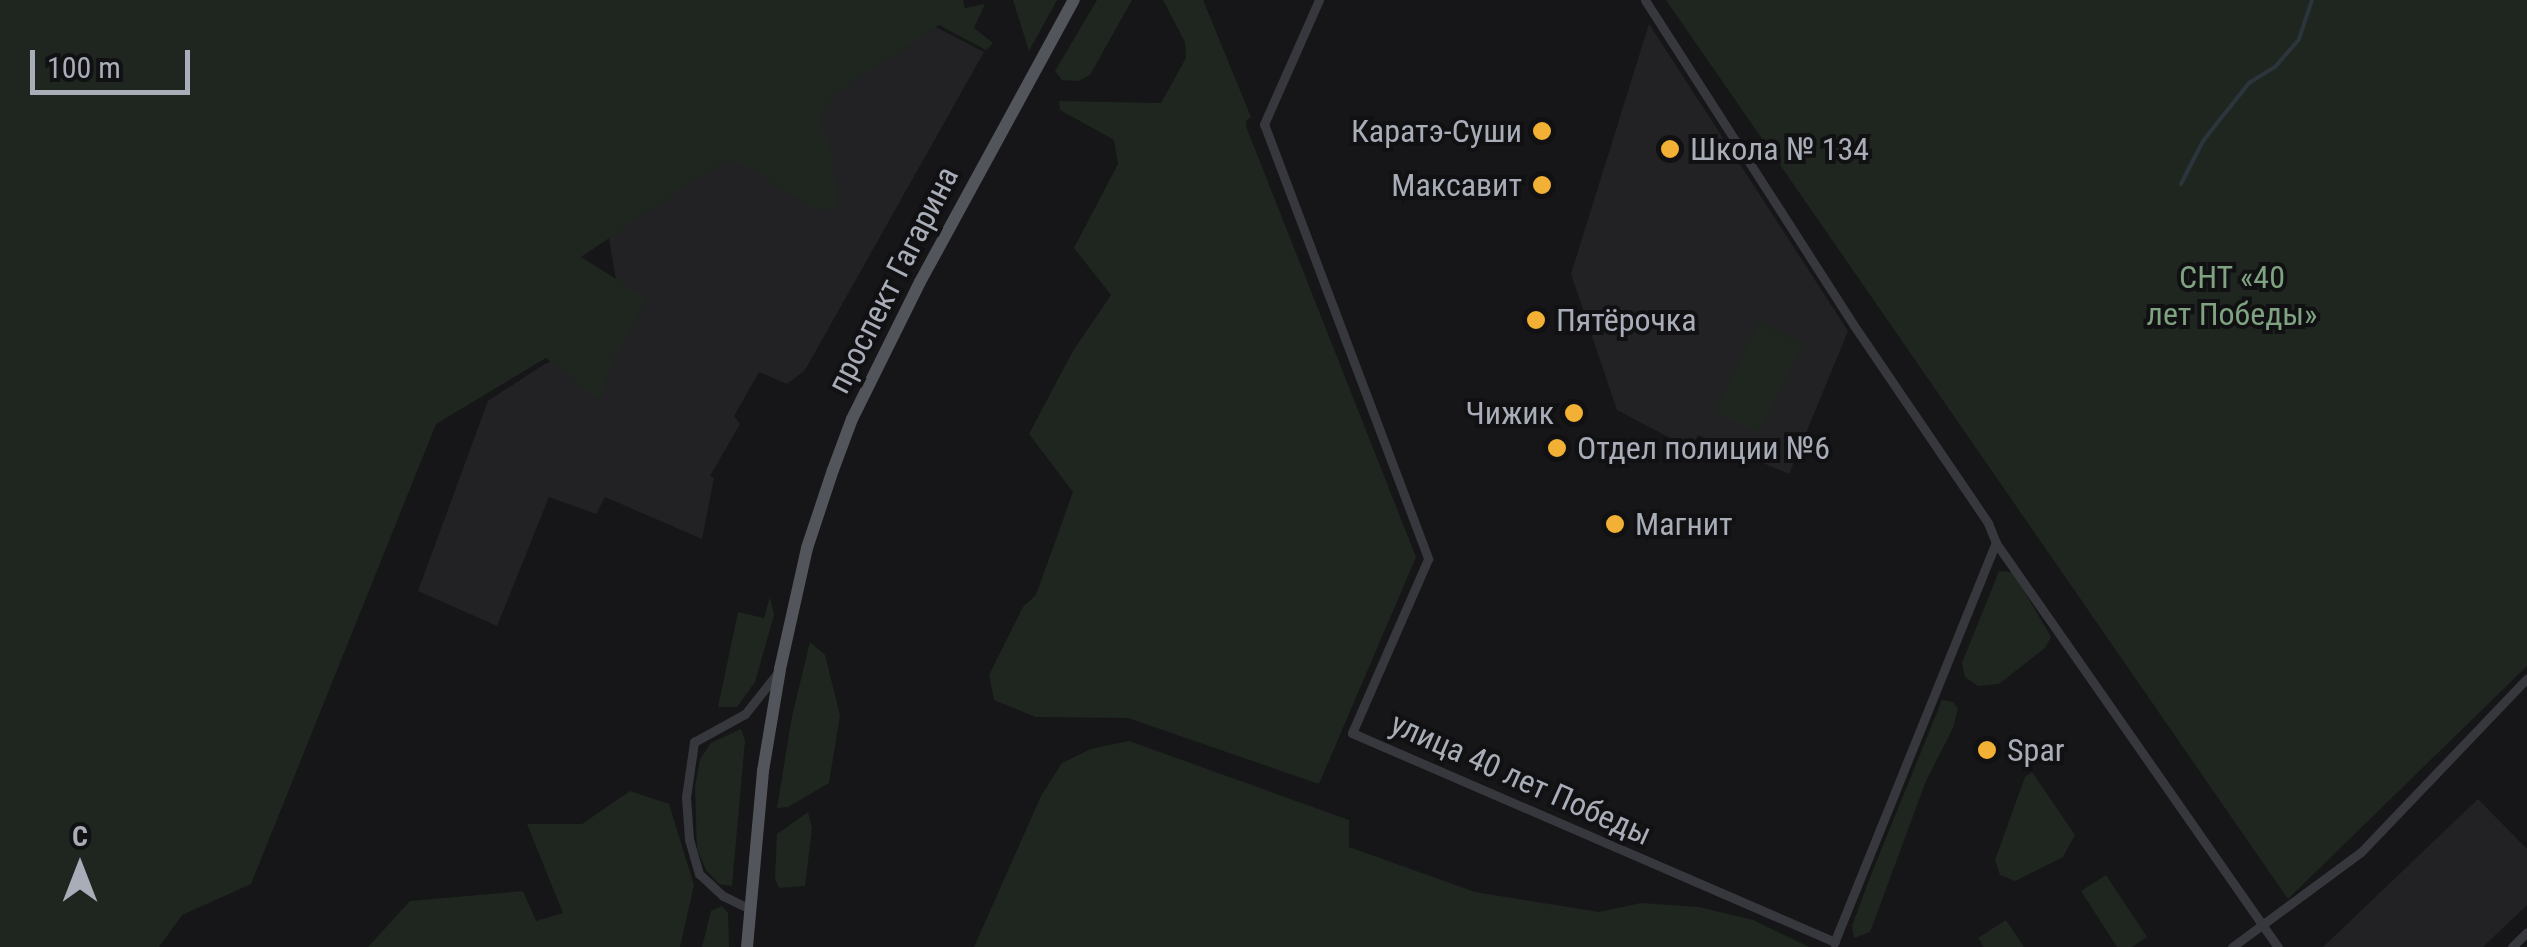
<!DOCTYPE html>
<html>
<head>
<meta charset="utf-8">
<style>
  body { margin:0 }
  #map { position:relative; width:2527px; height:947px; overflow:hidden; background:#161618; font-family:"Roboto Condensed",sans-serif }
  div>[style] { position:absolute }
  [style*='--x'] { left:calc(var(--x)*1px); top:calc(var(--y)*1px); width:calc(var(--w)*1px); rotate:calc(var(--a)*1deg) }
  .built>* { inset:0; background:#222225 }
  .green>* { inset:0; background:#1e261f }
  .stream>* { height:4px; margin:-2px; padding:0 2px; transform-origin:2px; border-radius:2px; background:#2c353c }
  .minor>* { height:9px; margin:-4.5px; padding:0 4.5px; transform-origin:4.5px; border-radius:4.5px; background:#37383d }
  .primary>* { height:12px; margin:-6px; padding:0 6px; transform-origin:6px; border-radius:6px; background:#53555c }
  .dots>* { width:28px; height:28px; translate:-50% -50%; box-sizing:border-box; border:5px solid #111113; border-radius:50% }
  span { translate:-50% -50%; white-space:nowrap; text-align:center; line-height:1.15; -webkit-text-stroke:8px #111113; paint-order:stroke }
  .poi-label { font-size:32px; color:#a8adb8 }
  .right { translate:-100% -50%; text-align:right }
  .left { translate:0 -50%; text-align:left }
  .park-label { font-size:32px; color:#7fa381 }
  .street-label { font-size:32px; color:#a8adb8 }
  .north { position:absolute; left:30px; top:817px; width:100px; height:100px; -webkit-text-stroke:8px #111113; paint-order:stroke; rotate:0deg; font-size:28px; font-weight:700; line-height:40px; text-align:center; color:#a8adb8 }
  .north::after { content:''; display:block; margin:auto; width:35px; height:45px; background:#a8adb8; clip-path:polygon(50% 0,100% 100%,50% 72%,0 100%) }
  .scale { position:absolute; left:30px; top:50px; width:160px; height:45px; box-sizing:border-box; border:5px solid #a8adb8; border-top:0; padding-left:12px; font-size:30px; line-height:35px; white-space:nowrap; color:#a8adb8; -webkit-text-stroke:8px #111113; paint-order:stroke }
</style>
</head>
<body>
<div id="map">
  <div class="built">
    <i style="clip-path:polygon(1649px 24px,1848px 331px,1789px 474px,1698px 435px,1691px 449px,1617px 410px,1571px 274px)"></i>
    <i style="clip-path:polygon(932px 25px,984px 52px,805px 370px,787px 384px,759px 372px,734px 416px,740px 424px,710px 476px,714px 478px,702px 539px,605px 497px,596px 514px,549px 497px,497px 626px,418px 591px,488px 401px,543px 365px,624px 327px,608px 232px)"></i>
    <i style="clip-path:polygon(2478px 799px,2527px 849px,2527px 905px,2483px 947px,2323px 947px)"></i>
  </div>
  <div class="green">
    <i style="clip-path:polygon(0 0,963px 0,965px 8px,985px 4px,974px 28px,993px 43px,986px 50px,939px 25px,835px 94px,818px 119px,830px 147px,839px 208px,816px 210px,752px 169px,725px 160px,581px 257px,648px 299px,611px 363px,600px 401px,546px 358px,436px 424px,251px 884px,182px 915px,159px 947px,0 947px)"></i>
    <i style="clip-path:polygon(1013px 0,1057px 0,1029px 51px)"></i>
    <i style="clip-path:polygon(1097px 0,1132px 0,1090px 75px,1078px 81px,1062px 80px,1055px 71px)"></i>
    <i style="clip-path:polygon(1163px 0,1203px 0,1251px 117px,1246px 121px,1247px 129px,1416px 557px,1319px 784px,1128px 718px,1036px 717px,994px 700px,989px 675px,1023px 607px,1036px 595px,1073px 492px,1029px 434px,1073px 351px,1111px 295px,1074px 248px,1118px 164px,1114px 140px,1060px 110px,1059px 101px,1161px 103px,1186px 58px,1185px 42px)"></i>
    <i style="clip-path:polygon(1666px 0,2527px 0,2527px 666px,2288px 899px)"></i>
    <i style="clip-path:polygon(1758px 322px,1802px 344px,1759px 433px,1715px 412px)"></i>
    <i style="clip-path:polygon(1999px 571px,2013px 572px,2051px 637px,2045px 648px,1999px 684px,1978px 686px,1965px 677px,1962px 663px)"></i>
    <i style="clip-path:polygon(770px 597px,774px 615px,755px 682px,737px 707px,718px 707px,738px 612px,764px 618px)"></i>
    <i style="clip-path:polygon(810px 642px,825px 655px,840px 715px,829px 783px,788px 807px,777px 808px,792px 716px)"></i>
    <i style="clip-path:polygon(1942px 700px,1953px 702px,1958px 709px,1953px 728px,1926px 781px,1870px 932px,1854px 938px,1852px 926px,1869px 880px)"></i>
    <i style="clip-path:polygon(741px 729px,745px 741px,732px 886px,719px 884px,706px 870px,697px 849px,695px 786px,700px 759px,711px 743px)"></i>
    <i style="clip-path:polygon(1129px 741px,1349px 820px,1349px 847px,1475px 892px,1599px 912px,1641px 903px,1699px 907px,1753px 920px,1809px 947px,974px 947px,1041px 796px,1062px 763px,1091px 749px)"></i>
    <i style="clip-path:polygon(2032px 772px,2075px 835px,2063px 857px,2015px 881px,2000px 875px,1995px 860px,2025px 777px)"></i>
    <i style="clip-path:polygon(630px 791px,669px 804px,694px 885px,680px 947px,368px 947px,410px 901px,523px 891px,536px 921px,563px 913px,527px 824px,582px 824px)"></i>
    <i style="clip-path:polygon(808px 812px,812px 828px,805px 886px,779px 888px,775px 878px,777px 834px)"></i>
    <i style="clip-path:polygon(2106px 875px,2147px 937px,2132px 947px,2117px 947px,2081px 891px)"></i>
    <i style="clip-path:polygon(722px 906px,728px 913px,729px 947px,702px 947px,711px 911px)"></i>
    <i style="clip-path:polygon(2006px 920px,2024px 947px,1984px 947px,1978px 938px)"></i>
  </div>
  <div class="stream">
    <i style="--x:2181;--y:184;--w:48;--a:-62.9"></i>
    <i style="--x:2203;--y:141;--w:74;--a:-51.6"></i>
    <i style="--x:2249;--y:83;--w:31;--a:-32"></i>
    <i style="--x:2275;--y:67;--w:37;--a:-49"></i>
    <i style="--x:2299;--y:39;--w:41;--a:-71.6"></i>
  </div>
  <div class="minor">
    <i style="--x:1319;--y:0;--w:136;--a:113.9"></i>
    <i style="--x:1264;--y:124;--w:465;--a:69.3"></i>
    <i style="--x:1428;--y:559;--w:190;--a:113.6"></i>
    <i style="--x:1352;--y:733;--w:526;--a:23.4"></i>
    <i style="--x:1645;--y:0;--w:392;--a:57.3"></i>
    <i style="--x:1857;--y:330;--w:233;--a:55.8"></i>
    <i style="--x:1988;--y:523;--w:22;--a:68"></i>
    <i style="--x:1996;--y:543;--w:493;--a:55.1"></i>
    <i style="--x:750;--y:909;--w:30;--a:-154"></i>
    <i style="--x:723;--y:896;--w:33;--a:-137"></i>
    <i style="--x:699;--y:874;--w:36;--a:-106"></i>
    <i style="--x:689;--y:839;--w:42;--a:-94.1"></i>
    <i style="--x:686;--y:797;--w:56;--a:-81.7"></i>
    <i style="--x:694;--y:742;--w:58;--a:-28.8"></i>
    <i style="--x:745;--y:714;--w:50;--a:-51.5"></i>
    <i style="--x:1834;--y:943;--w:432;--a:-68"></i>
    <i style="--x:2232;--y:947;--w:160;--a:-36.4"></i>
    <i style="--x:2361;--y:852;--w:240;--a:-46.3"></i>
    <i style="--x:2512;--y:947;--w:21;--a:-45"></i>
  </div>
  <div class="primary">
    <i style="--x:747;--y:947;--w:177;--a:-84.8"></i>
    <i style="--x:763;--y:771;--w:103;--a:-80.5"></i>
    <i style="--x:780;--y:669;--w:124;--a:-77.4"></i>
    <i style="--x:807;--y:548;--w:82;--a:-71.6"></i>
    <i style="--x:833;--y:470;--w:54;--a:-69.6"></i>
    <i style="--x:852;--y:419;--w:153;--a:-63.6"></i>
    <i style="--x:920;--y:282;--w:321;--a:-61.4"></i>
  </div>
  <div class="dots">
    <i style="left:1542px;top:131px;background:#f2b134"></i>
    <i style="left:1670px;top:149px;background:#f2b134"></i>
    <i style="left:1542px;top:185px;background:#f2b134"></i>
    <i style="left:1536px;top:320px;background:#f2b134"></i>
    <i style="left:1574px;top:413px;background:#f2b134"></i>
    <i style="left:1557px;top:448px;background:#f2b134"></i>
    <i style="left:1615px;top:524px;background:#f2b134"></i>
    <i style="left:1987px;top:750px;background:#f2b134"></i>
  </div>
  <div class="poi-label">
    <span class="right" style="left:1522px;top:131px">Каратэ-Суши</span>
    <span class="left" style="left:1690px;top:149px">Школа № 134</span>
    <span class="right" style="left:1522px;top:185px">Максавит</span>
    <span class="left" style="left:1556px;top:320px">Пятёрочка</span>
    <span class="right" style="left:1554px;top:413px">Чижик</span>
    <span class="left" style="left:1577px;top:448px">Отдел полиции №6</span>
    <span class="left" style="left:1635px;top:524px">Магнит</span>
    <span class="left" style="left:2007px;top:750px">Spar</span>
  </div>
  <div class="park-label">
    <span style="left:2232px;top:296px">СНТ «40<br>лет Победы»</span>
  </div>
  <div class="street-label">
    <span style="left:893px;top:280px;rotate:-63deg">проспект Гагарина</span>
    <span style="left:1521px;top:779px;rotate:24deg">улица 40 лет Победы</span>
  </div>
  <div class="north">С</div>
  <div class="scale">100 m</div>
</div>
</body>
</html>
